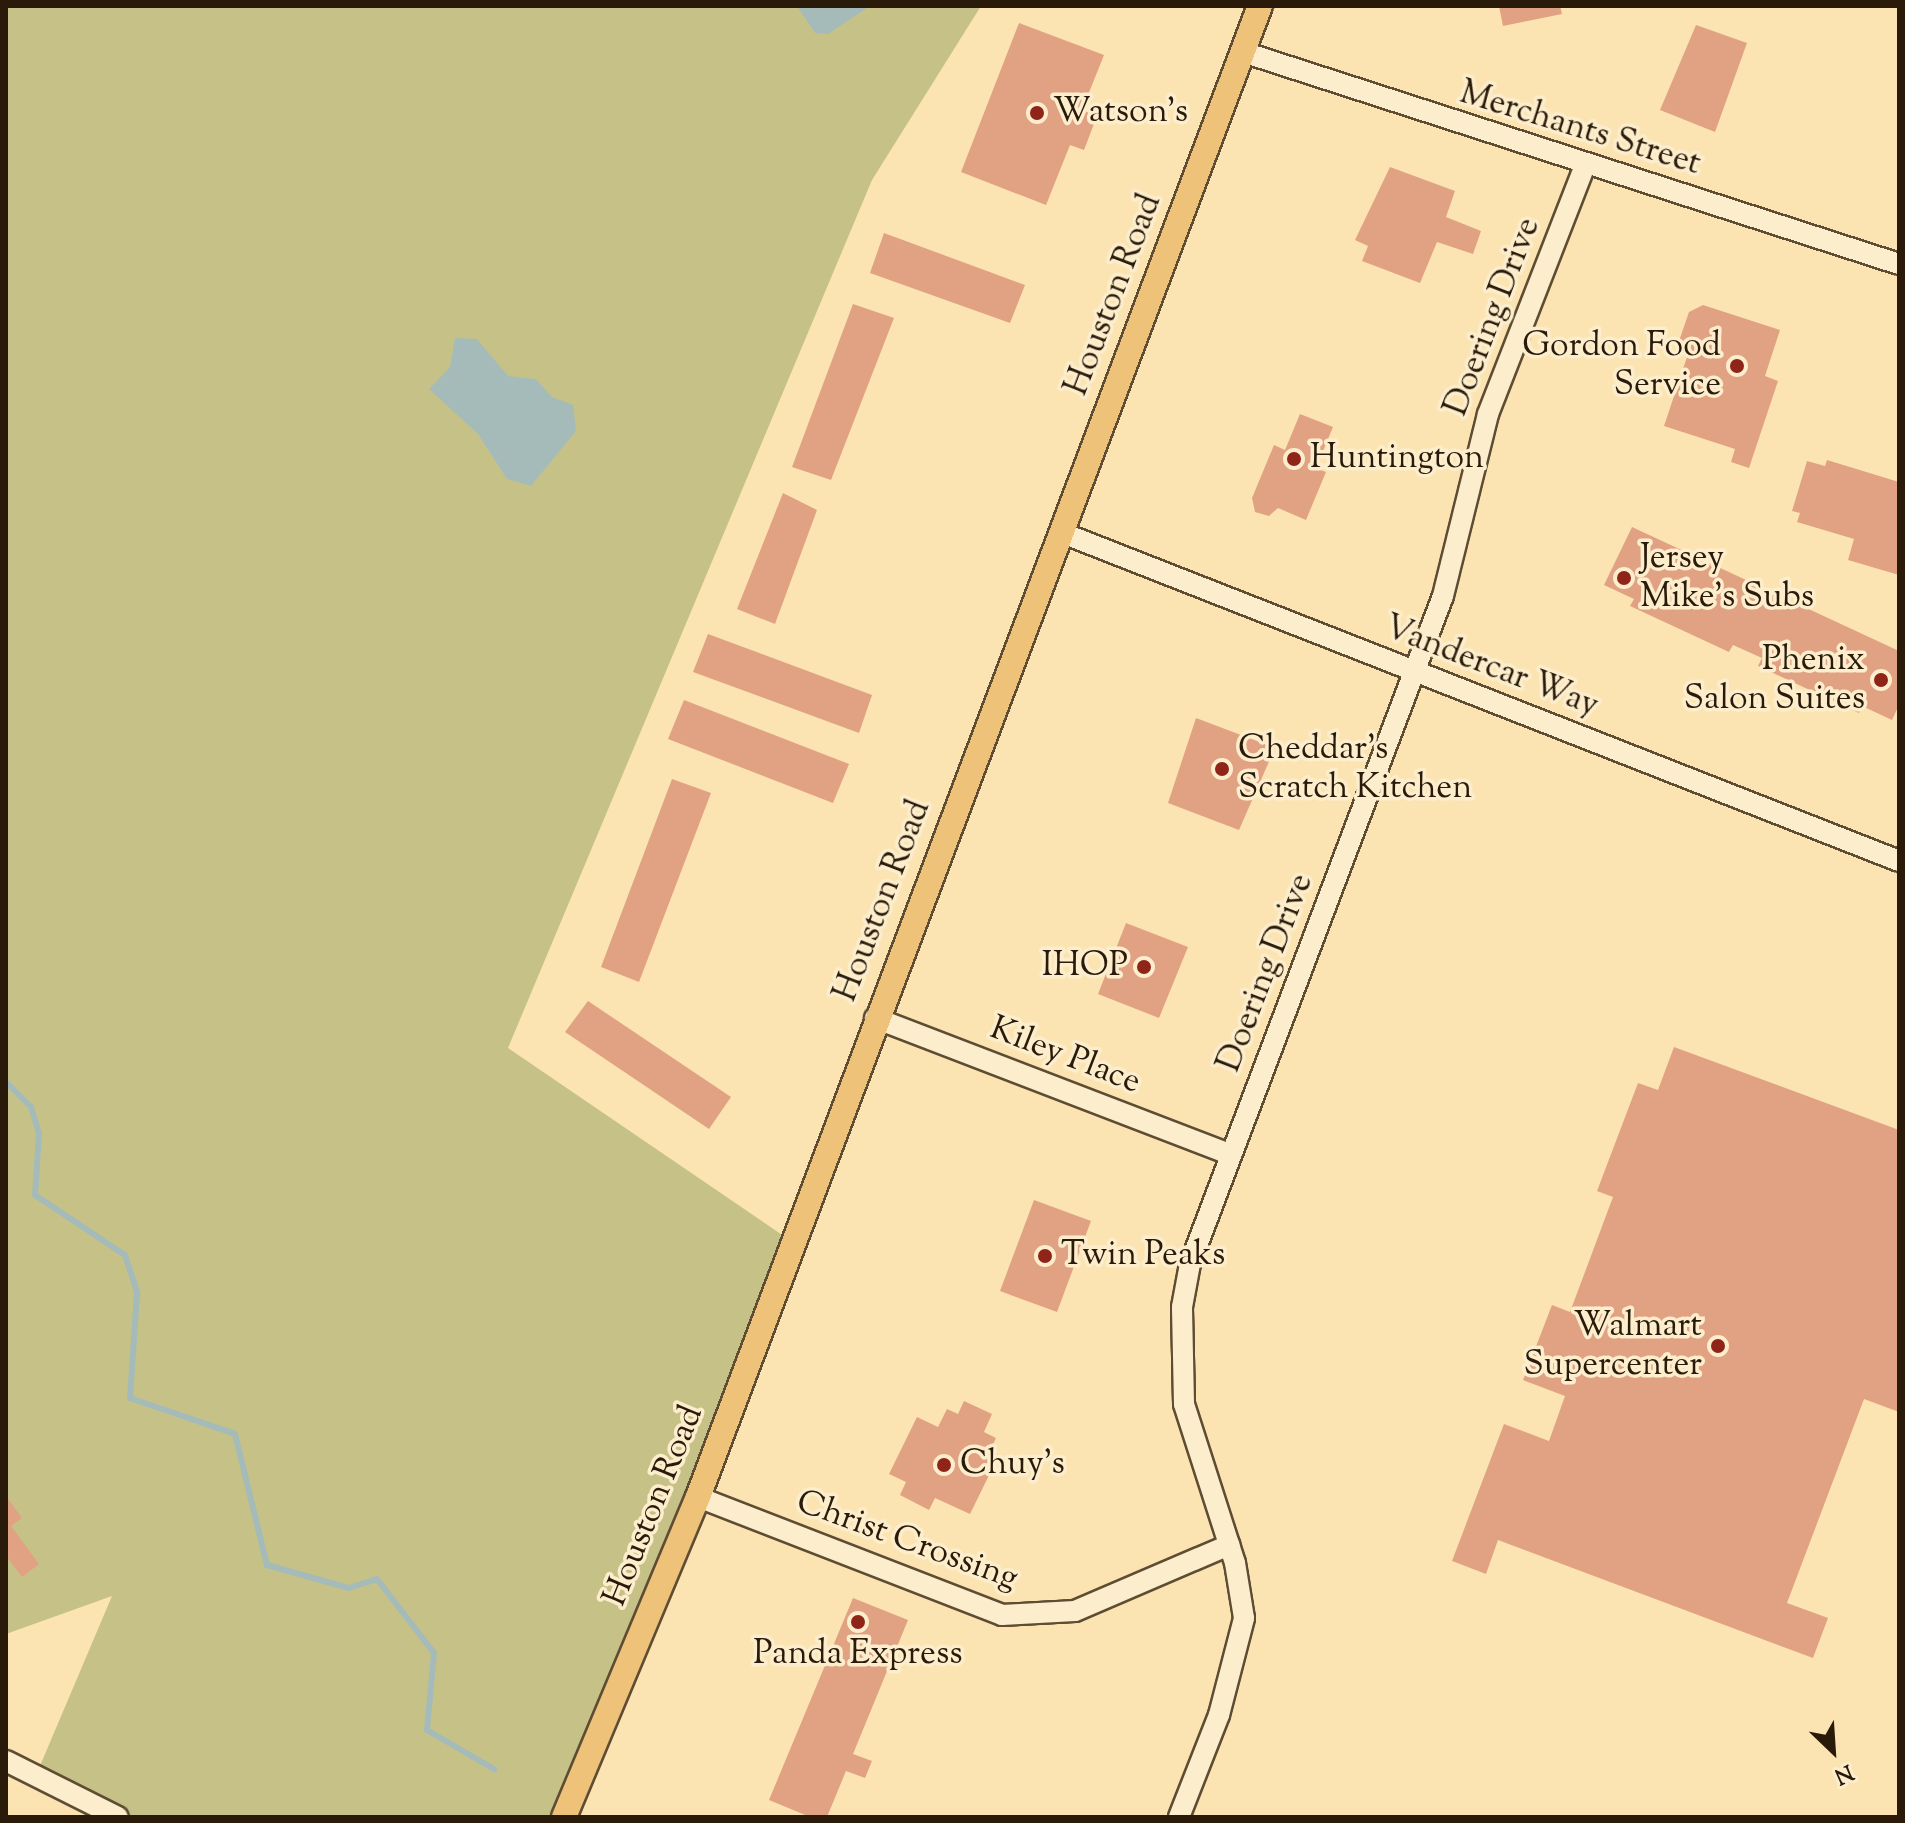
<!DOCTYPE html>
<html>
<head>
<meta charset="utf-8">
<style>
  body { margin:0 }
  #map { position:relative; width:1905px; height:1823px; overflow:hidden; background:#fbe4b2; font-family:"Sorts Mill Goudy",serif }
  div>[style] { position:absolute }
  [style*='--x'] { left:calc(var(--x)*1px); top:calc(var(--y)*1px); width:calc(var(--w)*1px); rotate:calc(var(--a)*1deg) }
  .green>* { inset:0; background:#c6c287 }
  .water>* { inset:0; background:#a5bbb9 }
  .stream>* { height:6px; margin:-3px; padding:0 3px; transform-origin:3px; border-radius:3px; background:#a5bbb9 }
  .building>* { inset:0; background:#e1a283 }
  .roads { filter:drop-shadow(2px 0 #5e4c33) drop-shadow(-2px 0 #5e4c33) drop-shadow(0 2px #5e4c33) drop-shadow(0 -2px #5e4c33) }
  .minor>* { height:20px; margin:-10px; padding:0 10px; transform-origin:10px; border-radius:10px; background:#fcedcd }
  .major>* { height:24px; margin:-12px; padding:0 12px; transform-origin:12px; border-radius:12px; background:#eec279 }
  .dots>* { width:22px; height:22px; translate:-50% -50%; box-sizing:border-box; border:4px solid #fcedcd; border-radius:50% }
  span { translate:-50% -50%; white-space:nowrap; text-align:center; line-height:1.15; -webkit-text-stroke:7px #fcedcd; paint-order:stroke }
  .poi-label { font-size:34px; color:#291a09 }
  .left { translate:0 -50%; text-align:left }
  .right { translate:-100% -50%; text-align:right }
  .street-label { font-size:34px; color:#291a09 }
  .frame { position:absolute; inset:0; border:8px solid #291a09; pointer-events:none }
  .north { position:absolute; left:1793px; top:1711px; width:80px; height:80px; -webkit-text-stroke:6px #fcedcd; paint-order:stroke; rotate:155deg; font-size:22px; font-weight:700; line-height:32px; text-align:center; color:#291a09 }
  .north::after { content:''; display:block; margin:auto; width:28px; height:36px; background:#291a09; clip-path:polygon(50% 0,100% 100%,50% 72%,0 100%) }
</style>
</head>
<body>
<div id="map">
  <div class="green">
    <i style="clip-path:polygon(6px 6px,981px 6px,872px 180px,508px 1048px,791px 1241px,564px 1817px,118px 1817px,34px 1780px,112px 1596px,6px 1634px)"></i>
  </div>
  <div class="water">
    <i style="clip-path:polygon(797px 6px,870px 6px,828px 34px,815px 33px)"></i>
    <i style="clip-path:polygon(455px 338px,477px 339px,508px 376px,536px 379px,552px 397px,573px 405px,576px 431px,531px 486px,507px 479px,478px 434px,429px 389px,450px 367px)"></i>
  </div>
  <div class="stream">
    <i style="--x:6;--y:1082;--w:35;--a:45"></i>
    <i style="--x:31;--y:1107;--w:27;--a:73"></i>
    <i style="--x:39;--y:1133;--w:62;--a:93.7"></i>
    <i style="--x:35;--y:1195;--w:108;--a:33.7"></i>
    <i style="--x:125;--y:1255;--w:40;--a:72"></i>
    <i style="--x:137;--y:1293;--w:105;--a:93.8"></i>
    <i style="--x:130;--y:1398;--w:111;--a:18.9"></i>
    <i style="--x:235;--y:1434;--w:135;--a:76.3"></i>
    <i style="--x:267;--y:1565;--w:85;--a:15.7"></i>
    <i style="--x:349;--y:1588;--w:29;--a:-18"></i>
    <i style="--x:377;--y:1579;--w:93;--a:52.4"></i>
    <i style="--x:434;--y:1653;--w:77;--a:95.2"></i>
    <i style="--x:427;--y:1730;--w:78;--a:30.2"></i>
  </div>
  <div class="building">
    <i style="clip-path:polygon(1499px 6px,1560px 6px,1562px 14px,1503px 26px)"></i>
    <i style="clip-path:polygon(1019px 23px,1104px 55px,1082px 110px,1097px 116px,1084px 150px,1070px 145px,1046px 205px,961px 172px)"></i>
    <i style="clip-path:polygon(1696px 25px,1747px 43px,1715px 132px,1660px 110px)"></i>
    <i style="clip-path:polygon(1390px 167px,1455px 191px,1446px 217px,1481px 231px,1473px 254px,1437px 242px,1420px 283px,1362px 261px,1368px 246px,1355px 240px)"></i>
    <i style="clip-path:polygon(884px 233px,1025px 285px,1010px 323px,870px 273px)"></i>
    <i style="clip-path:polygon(853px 304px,894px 318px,831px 480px,792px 467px)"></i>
    <i style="clip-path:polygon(1703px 305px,1780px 330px,1765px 376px,1778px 381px,1749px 468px,1731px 462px,1735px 449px,1664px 426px,1691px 345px,1679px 341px,1689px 312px)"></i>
    <i style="clip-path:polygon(1300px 414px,1333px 427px,1316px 468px,1326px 472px,1306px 520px,1278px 508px,1269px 516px,1255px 512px,1252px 498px,1274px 445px,1285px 450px)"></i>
    <i style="clip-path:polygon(1827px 460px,1899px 482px,1899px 575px,1848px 560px,1854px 539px,1797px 522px,1800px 513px,1792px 511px,1807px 461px,1825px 466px)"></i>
    <i style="clip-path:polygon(783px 493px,817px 510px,775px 624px,737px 609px)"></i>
    <i style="clip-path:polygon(1632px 527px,1899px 651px,1899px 705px,1892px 720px,1862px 706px,1859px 713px,1758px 666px,1762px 658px,1733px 645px,1729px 652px,1630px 606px,1634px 599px,1604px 585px)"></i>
    <i style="clip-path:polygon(708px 634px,872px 695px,859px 733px,693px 672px)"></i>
    <i style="clip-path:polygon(684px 700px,849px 764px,833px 803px,668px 739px)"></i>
    <i style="clip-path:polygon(1196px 718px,1275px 748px,1239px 830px,1168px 803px)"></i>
    <i style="clip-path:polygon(672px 779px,711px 793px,639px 982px,601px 967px)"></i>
    <i style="clip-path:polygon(1126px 923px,1188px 947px,1159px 1018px,1098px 994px)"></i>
    <i style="clip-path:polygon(588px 1001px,731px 1097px,709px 1129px,565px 1032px)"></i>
    <i style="clip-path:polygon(1674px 1047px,1899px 1130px,1899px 1412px,1864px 1399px,1787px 1603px,1828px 1618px,1813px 1658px,1498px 1540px,1486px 1574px,1452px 1561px,1504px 1424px,1549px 1441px,1565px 1396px,1523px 1380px,1552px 1305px,1570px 1312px,1613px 1197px,1597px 1191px,1638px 1083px,1658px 1090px)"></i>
    <i style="clip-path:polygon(1034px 1200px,1091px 1221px,1057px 1312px,1000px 1291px)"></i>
    <i style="clip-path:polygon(964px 1401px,992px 1414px,984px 1432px,996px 1438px,990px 1451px,999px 1455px,970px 1514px,935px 1498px,929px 1510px,900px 1495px,906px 1482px,889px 1474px,917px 1417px,938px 1427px,947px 1409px,958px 1414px)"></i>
    <i style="clip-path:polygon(6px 1496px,22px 1518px,11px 1526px,39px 1564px,22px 1577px,6px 1556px)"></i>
    <i style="clip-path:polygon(853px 1598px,908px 1620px,853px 1754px,872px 1761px,865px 1778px,846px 1771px,827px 1817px,810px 1817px,769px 1800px)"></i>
  </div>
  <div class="roads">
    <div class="minor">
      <i style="--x:1243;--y:52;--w:689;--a:17.91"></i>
      <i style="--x:1060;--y:532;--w:901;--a:21.41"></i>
      <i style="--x:875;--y:1018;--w:381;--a:21"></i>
      <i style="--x:698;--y:1497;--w:326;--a:21.2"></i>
      <i style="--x:1002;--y:1615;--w:73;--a:-3.1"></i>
      <i style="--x:1075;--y:1611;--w:168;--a:-23.2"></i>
      <i style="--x:6;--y:1761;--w:125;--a:26.6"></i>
      <i style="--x:1179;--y:1817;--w:110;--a:-68.6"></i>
      <i style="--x:1219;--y:1715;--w:100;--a:-75.5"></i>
      <i style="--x:1244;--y:1618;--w:56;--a:-99.3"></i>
      <i style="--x:1235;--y:1563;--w:167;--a:-107.8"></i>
      <i style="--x:1184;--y:1404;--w:97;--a:-91.2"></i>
      <i style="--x:1182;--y:1307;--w:44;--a:-79.5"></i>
      <i style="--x:1190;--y:1264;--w:714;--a:-69.26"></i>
      <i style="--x:1443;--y:596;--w:187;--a:-76.1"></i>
      <i style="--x:1488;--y:414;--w:269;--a:-68.7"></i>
    </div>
    <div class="major">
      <i style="--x:564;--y:1817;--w:347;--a:-67.3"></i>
      <i style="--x:698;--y:1497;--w:1593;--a:-69.35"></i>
    </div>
  </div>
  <div class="dots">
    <i style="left:1037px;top:113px;background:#8f2418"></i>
    <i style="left:1737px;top:366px;background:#8f2418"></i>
    <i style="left:1294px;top:459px;background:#8f2418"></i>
    <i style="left:1624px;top:578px;background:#8f2418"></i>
    <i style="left:1881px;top:680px;background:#8f2418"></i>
    <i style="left:1222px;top:769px;background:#8f2418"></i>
    <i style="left:1144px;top:967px;background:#8f2418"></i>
    <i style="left:1045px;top:1256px;background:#8f2418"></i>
    <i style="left:1718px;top:1346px;background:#8f2418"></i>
    <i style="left:944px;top:1465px;background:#8f2418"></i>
    <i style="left:858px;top:1622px;background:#8f2418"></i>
  </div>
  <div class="poi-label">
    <span class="left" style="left:1053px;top:113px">Watson’s</span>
    <span class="right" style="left:1721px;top:366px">Gordon Food<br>Service</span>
    <span class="left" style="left:1310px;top:459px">Huntington</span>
    <span class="left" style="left:1640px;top:578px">Jersey<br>Mike's Subs</span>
    <span class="right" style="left:1865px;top:680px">Phenix<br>Salon Suites</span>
    <span class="left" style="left:1238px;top:769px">Cheddar's<br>Scratch Kitchen</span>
    <span class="right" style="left:1128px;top:967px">IHOP</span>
    <span class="left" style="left:1061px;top:1256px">Twin Peaks</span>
    <span class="right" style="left:1702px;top:1346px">Walmart<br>Supercenter</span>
    <span class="left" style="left:960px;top:1465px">Chuy's</span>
    <span style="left:858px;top:1655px">Panda Express</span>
  </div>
  <div class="street-label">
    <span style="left:1580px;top:129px;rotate:17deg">Merchants Street</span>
    <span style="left:1114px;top:295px;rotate:-69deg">Houston Road</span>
    <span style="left:1493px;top:317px;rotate:-69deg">Doering Drive</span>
    <span style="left:1491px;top:667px;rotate:21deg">Vandercar Way</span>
    <span style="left:883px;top:901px;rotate:-69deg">Houston Road</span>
    <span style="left:1266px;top:973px;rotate:-69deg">Doering Drive</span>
    <span style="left:1065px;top:1056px;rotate:21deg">Kiley Place</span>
    <span style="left:654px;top:1506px;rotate:-68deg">Houston Road</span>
    <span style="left:907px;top:1541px;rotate:20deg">Christ Crossing</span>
  </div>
  <div class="frame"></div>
  <div class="north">N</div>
</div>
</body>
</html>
